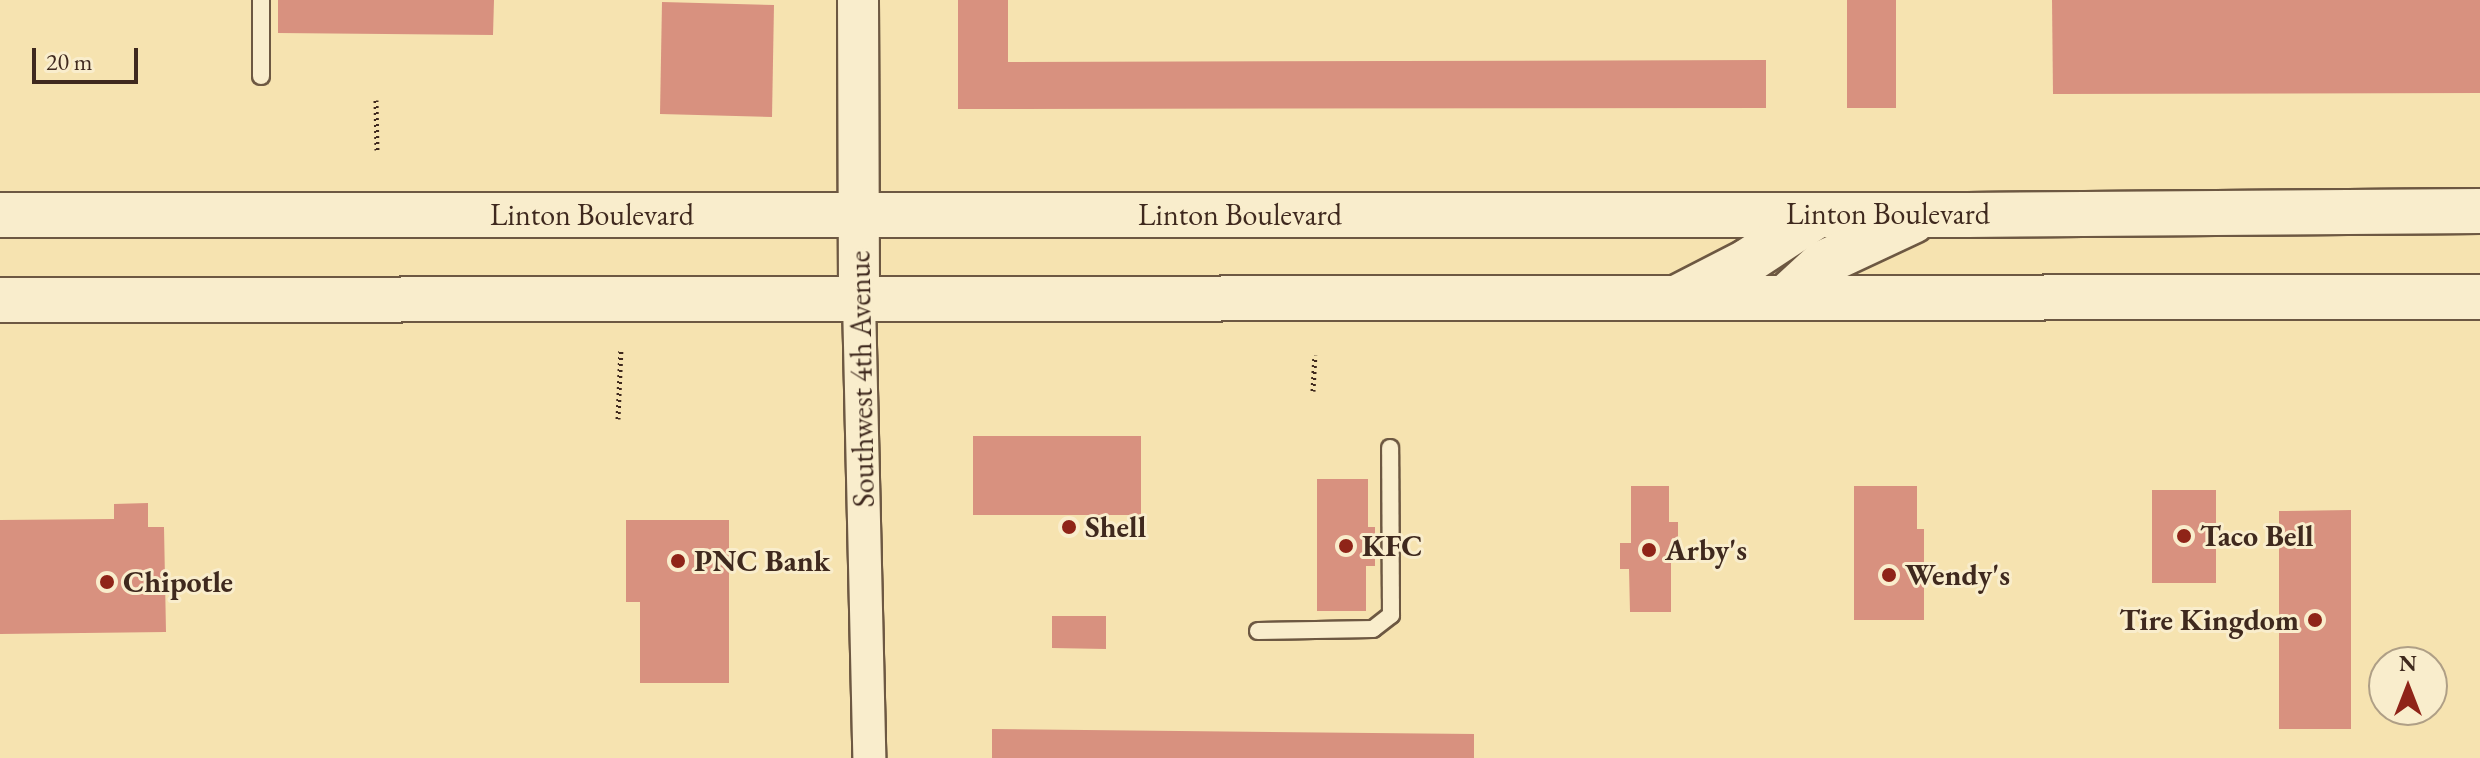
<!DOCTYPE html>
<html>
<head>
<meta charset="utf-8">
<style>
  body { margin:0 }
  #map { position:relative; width:2480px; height:758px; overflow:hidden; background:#f6e3b0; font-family:"EB Garamond",serif }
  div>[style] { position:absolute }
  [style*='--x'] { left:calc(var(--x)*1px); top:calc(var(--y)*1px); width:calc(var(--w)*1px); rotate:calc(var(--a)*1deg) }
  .building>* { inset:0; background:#d8917f }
  .path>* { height:5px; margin-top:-2.5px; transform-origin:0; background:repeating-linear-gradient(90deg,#3f291e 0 2px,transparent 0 6px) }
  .roads { filter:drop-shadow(2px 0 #6d5842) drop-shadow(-2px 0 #6d5842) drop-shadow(0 2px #6d5842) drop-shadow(0 -2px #6d5842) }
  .service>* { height:16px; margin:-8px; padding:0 8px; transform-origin:8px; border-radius:8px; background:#f9edcc }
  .minor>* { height:32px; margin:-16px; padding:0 16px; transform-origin:16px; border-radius:16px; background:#f9edcc }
  .tertiary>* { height:40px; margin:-20px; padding:0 20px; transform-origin:20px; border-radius:20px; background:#f9edcc }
  .secondary>* { height:44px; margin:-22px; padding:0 22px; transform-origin:22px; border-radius:22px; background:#f9edcc }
  .dots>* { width:22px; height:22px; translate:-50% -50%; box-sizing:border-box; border:4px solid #f9edcc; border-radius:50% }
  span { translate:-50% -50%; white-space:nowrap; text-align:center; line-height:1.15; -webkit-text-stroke:6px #f9edcc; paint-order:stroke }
  .street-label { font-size:30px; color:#3f291e }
  .poi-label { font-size:30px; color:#3f291e; font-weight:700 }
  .left { translate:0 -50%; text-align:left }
  .right { translate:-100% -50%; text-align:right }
  .north { position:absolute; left:2368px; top:646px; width:80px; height:80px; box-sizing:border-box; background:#f9edcc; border:2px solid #af9f86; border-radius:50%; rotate:0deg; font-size:22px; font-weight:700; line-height:32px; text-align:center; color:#3f291e }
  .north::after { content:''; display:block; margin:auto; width:28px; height:36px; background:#8f2418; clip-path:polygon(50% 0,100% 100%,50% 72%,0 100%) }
  .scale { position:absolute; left:32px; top:48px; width:106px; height:36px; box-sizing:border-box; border:4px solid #3f291e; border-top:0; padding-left:10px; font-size:24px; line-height:28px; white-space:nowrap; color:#3f291e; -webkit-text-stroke:6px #f9edcc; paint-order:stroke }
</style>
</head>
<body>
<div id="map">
  <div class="building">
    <i style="clip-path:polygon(278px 0,494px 0,493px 35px,278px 33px)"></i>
    <i style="clip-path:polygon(958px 0,1008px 0,1008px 62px,1766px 60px,1766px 108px,958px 109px)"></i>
    <i style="clip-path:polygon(1847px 0,1896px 0,1896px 108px,1847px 108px)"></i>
    <i style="clip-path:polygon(2052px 0,2480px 0,2480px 93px,2053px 94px)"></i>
    <i style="clip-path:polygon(662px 2px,774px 5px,772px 117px,660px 114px)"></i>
    <i style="clip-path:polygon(973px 436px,1141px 436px,1141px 515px,973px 515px)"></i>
    <i style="clip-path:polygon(1317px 479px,1368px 479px,1368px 527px,1375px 527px,1375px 566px,1366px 566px,1366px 611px,1317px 611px)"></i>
    <i style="clip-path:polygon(1631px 486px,1669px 486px,1669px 522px,1678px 522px,1678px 556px,1671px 556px,1671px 612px,1630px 612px,1629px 569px,1620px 569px,1620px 543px,1631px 543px)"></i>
    <i style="clip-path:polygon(1854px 486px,1917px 486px,1917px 529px,1924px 529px,1924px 620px,1854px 620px)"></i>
    <i style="clip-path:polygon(2152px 490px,2216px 490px,2216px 583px,2152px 583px)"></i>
    <i style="clip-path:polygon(148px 503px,148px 527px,164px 527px,166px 632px,0 634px,0 520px,114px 519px,114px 504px)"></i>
    <i style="clip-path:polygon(2351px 510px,2351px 729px,2279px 729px,2279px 511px)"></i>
    <i style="clip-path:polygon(626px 520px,729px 520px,729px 683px,640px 683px,640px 602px,626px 602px)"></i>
    <i style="clip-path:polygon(1052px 616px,1106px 616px,1106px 649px,1052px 648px)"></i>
    <i style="clip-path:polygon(992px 729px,1474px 734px,1474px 758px,992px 758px)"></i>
  </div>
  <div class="path">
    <i style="--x:376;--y:100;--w:50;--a:88.9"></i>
    <i style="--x:1313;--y:391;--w:36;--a:-87"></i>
    <i style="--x:618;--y:419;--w:71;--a:-87.6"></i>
  </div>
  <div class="roads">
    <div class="service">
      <i style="--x:261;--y:0;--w:76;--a:90"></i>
      <i style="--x:1258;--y:631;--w:115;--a:-1"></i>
      <i style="--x:1373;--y:629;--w:23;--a:-38"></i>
      <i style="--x:1391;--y:615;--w:167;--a:-90.3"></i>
    </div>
    <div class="minor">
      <i style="--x:859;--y:301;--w:457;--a:88.7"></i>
    </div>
    <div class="tertiary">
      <i style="--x:858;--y:0;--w:301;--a:89.8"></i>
    </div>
    <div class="secondary">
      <i style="--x:0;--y:215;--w:1967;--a:0"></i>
      <i style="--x:1967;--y:215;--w:513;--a:-0.45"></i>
      <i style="--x:1680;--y:296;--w:76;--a:-27.2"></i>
      <i style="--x:1748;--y:261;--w:84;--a:-33.3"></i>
      <i style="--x:1785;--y:298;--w:52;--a:-42.6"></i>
      <i style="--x:1823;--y:263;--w:99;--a:-25"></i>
      <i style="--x:0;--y:300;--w:2480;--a:-0.07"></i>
    </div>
  </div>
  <div class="dots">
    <i style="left:1069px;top:527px;background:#8f2418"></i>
    <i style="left:2184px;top:536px;background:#8f2418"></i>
    <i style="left:1346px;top:546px;background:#8f2418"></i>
    <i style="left:1649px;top:550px;background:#8f2418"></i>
    <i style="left:678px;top:561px;background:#8f2418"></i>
    <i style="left:1889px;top:575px;background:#8f2418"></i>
    <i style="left:107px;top:582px;background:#8f2418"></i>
    <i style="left:2315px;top:620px;background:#8f2418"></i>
  </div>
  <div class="street-label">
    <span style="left:1888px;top:214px">Linton Boulevard</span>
    <span style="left:592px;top:215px">Linton Boulevard</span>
    <span style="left:1240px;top:215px">Linton Boulevard</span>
    <span style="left:862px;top:379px;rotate:-91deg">Southwest 4th Avenue</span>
  </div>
  <div class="poi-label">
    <span class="left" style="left:1085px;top:527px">Shell</span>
    <span class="left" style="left:2200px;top:536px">Taco Bell</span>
    <span class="left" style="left:1362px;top:546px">KFC</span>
    <span class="left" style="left:1665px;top:550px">Arby's</span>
    <span class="left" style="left:694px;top:561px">PNC Bank</span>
    <span class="left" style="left:1905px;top:575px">Wendy's</span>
    <span class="left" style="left:123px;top:582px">Chipotle</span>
    <span class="right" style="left:2299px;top:620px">Tire Kingdom</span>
  </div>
  <div class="north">N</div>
  <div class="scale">20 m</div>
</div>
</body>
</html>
